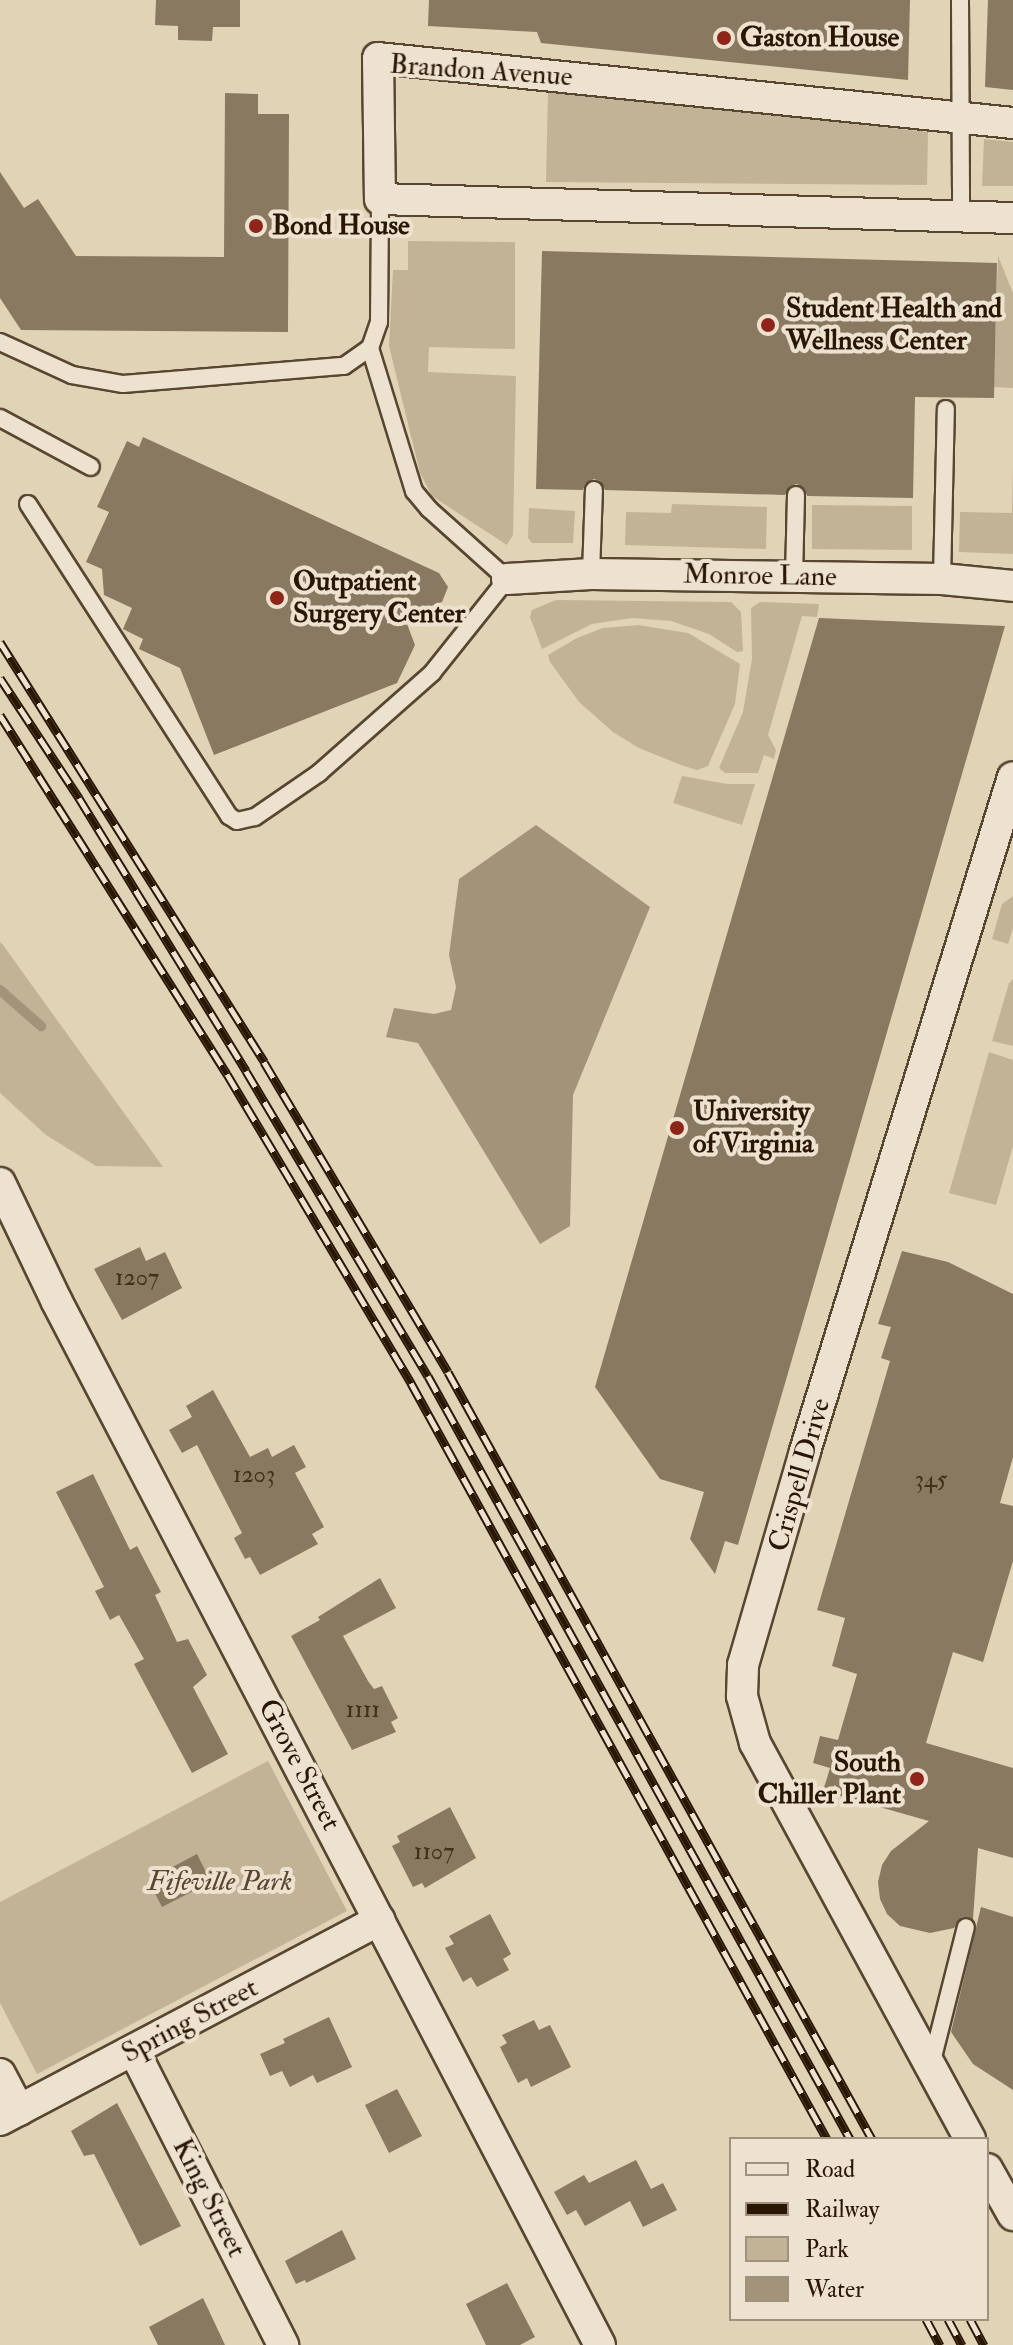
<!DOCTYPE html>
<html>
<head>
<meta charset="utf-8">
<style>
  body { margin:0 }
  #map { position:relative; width:1013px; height:2345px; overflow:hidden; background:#e1d3b5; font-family:"IM FELL Double Pica",serif }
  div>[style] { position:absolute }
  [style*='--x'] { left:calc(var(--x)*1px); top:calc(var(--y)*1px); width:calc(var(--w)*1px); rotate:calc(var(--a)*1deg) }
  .green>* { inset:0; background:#c2b397 }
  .water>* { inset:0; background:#a39378 }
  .stream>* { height:10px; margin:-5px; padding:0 5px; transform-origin:5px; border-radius:5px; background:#a39378 }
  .building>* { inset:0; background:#897960 }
  .roads { filter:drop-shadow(2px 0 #584630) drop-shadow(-2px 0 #584630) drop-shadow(0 2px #584630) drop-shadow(0 -2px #584630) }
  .lane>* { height:16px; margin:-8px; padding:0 8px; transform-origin:8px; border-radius:8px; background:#ece2cf }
  .street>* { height:30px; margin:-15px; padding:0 15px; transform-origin:15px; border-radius:15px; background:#ece2cf }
  .rail>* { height:9px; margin-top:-4.5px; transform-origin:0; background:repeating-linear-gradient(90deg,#ece2cf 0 18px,#2a1703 0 36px); box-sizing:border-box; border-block:2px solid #2a1703 }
  .dots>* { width:22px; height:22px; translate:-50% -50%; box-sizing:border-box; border:4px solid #ece2cf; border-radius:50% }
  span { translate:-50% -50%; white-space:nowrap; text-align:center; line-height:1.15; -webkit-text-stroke:8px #ece2cf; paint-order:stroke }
  .number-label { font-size:24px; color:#42301a }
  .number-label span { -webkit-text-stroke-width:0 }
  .poi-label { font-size:28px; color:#2a1703; font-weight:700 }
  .left { translate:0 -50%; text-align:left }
  .right { translate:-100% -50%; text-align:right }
  .street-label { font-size:28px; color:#2a1703 }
  .park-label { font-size:28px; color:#58462f; font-style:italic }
  .legend { position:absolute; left:729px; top:2137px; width:260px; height:184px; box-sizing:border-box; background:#ece2cf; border:2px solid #9e917d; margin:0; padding:10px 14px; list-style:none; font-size:24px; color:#2a1703 }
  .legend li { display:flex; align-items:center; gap:16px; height:40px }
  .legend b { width:40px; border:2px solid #9e917d }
</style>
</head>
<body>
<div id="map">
  <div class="green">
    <i style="clip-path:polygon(548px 91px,928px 132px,927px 185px,546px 182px)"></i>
    <i style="clip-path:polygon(984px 139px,1013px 142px,1013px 186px,982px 186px)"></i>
    <i style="clip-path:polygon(408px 241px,515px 242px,515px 349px,429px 347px,428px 372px,516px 376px,513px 535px,507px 545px,432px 496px,420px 473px,389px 346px,393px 270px,408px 270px)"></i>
    <i style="clip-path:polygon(998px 256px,1013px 293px,1013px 388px,994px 387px)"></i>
    <i style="clip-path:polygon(1013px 466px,1013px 554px,959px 552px,960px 512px,1012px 513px)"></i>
    <i style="clip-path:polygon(672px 504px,767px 507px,766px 549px,625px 545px,626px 512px,671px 513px)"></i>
    <i style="clip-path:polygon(812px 505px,912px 506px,912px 550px,812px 549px)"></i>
    <i style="clip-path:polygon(529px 508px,575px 511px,573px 543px,532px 543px,528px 538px)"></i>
    <i style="clip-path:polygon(556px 600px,731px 602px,741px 612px,743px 651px,737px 652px,709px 634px,671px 621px,632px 618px,592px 624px,542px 649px,530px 617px,532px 610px)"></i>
    <i style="clip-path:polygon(760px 602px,819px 604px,817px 617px,802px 616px,768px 735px,776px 750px,774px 759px,764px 755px,758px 773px,725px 773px,719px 768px,743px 712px,752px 659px,751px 608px)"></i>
    <i style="clip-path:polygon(638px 625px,688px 633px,740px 664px,735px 704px,708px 766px,697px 770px,681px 765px,639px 748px,613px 732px,579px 702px,550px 662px,548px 655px,577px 638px,603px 628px)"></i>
    <i style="clip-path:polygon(682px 776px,727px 784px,755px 784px,742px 825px,673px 803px)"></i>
    <i style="clip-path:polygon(1013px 896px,1013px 928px,1008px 944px,992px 939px,1002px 904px)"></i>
    <i style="clip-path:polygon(0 942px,3px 945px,163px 1167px,96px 1166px,46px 1135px,0 1093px)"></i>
    <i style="clip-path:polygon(1013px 979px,1013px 1046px,992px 1041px,1009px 983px)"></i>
    <i style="clip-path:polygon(989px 1052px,1013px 1060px,1013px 1146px,996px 1205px,949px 1193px)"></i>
    <i style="clip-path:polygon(268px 1761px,347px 1911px,37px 2074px,0 2003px,0 1902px)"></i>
  </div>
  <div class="water">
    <i style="clip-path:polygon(536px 825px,650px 907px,573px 1095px,570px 1226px,540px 1244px,418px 1043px,386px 1037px,394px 1008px,434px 1014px,451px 1010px,456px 987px,449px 955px,459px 879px)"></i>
  </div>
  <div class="stream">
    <i style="--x:0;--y:990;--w:55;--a:41.3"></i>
  </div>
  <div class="building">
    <i style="clip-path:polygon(156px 0,240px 0,240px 27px,213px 27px,212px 41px,178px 40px,178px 26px,155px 25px)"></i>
    <i style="clip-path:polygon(429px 0,910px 0,908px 80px,541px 43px,537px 32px,428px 26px)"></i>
    <i style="clip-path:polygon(988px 0,1013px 0,1013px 90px,985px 87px)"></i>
    <i style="clip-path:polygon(225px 93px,258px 94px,258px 114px,289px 114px,288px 332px,21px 330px,0 298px,0 172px,24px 208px,38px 199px,76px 256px,224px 257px)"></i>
    <i style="clip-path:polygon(542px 251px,997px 263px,994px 398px,915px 397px,913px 498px,807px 496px,805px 489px,797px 484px,790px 486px,785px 495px,605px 490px,600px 481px,594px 479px,585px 484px,583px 490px,536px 489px)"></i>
    <i style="clip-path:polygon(143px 437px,439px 573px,448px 587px,442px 602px,404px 616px,415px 645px,397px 683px,214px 755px,180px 668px,139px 649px,143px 639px,123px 629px,132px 608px,104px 595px,102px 569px,86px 562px,109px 512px,97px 507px,127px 441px,139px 447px)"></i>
    <i style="clip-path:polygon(819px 618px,1005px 626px,738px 1545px,725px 1541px,715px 1574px,690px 1539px,704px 1492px,660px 1479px,595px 1387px)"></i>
    <i style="clip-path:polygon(140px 1247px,146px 1261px,165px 1252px,182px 1288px,122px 1320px,94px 1269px)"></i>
    <i style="clip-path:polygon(902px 1251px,948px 1262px,1013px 1294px,1013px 1457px,1000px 1503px,1013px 1506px,1013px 1561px,983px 1662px,953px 1652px,926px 1743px,1013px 1768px,1013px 1858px,978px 1848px,973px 1919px,962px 1917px,954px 1928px,930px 1933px,900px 1926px,887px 1914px,880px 1899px,878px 1882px,882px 1865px,891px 1851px,929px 1821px,823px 1791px,830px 1768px,813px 1763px,820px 1736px,838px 1740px,857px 1674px,832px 1666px,845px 1618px,817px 1610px,890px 1361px,881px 1358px,891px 1327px,878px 1324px)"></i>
    <i style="clip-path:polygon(213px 1390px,250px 1457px,268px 1448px,272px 1457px,294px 1445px,306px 1467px,295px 1473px,324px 1527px,312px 1534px,318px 1544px,260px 1575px,250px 1557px,245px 1559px,234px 1538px,242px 1533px,197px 1445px,182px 1453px,169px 1430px,192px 1417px,186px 1406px)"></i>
    <i style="clip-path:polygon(93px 1474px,130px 1550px,137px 1546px,161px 1592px,155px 1595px,177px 1642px,188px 1639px,207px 1675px,193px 1687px,228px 1754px,192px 1773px,134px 1664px,144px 1659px,119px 1615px,110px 1620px,95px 1591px,104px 1587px,56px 1492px)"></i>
    <i style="clip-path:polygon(380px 1578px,396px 1608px,343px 1636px,368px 1681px,374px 1689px,382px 1686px,398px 1718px,391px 1722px,396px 1732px,352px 1750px,291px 1636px,320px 1620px,318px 1617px)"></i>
    <i style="clip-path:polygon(450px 1807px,476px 1858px,425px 1888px,422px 1883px,413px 1887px,392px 1846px,400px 1842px,397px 1836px)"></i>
    <i style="clip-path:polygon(197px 1854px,211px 1882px,162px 1907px,148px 1880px)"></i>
    <i style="clip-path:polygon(981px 1907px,1013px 1917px,1013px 2090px,973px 2064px,951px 2032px)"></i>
    <i style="clip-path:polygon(490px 1914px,511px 1954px,503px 1959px,509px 1970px,477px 1987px,471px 1977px,463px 1982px,445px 1948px,454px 1944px,449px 1936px)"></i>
    <i style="clip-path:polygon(329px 2017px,352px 2067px,317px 2083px,313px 2075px,290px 2087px,282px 2071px,270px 2076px,260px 2054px,285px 2043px,283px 2039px)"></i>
    <i style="clip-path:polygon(534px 2020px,539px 2030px,550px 2025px,571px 2067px,531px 2087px,527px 2078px,518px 2083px,500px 2047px,507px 2043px,502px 2035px)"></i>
    <i style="clip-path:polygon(397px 2089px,422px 2136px,389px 2153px,365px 2105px)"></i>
    <i style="clip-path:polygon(117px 2103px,181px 2226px,140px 2246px,94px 2154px,84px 2156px,71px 2131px)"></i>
    <i style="clip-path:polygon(636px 2160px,651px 2189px,663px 2183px,677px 2210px,643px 2227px,630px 2201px,585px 2226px,576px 2210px,567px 2215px,554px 2192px,584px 2175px,589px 2183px)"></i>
    <i style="clip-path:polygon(342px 2230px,356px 2259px,306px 2283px,305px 2280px,296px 2284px,285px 2261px)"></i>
    <i style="clip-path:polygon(507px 2283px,535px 2337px,520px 2345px,486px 2345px,466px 2304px)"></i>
    <i style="clip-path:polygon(203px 2298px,225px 2345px,158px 2345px,149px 2327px)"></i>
  </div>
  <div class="roads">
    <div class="lane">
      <i style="--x:960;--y:0;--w:216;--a:89.7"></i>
      <i style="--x:0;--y:342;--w:79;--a:24.6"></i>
      <i style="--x:72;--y:375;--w:52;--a:10"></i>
      <i style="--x:123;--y:384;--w:222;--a:-4.7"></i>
      <i style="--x:344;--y:366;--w:32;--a:-35"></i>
      <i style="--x:370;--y:348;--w:28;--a:-71"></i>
      <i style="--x:379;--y:322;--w:123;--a:-89.5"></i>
      <i style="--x:0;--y:418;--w:103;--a:28.3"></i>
      <i style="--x:28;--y:504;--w:371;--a:57.2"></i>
      <i style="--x:229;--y:816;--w:9;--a:32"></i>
      <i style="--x:237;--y:821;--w:18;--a:-13"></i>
      <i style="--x:255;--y:817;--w:78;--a:-34.5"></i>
      <i style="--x:319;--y:773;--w:151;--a:-41.5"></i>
      <i style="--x:432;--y:673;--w:120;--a:-51.4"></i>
      <i style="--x:507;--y:579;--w:105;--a:-138.1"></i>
      <i style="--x:429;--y:509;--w:23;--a:-130"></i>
      <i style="--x:414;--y:491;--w:150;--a:-107.1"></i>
      <i style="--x:591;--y:574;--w:84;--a:-88"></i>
      <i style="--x:794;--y:577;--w:82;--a:-88.6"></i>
      <i style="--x:942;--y:579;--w:170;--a:-88.7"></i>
      <i style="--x:931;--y:2065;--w:142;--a:-75.8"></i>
    </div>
    <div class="street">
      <i style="--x:1013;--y:123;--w:638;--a:-174.16"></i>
      <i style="--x:378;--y:58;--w:141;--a:89.2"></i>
      <i style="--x:380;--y:199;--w:633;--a:1.72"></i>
      <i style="--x:507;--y:579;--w:84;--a:-3.4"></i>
      <i style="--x:591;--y:574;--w:351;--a:0.8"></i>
      <i style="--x:942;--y:579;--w:71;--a:5.6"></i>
      <i style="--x:0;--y:1183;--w:130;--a:64.4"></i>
      <i style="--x:56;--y:1300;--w:1178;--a:62.5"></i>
      <i style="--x:134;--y:2051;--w:330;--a:63.1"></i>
      <i style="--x:0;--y:2074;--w:41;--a:62.2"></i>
      <i style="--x:0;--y:2120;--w:429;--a:-27.8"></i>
      <i style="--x:970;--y:2139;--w:451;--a:-118.5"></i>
      <i style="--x:755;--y:1743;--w:49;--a:-105.5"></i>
      <i style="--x:742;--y:1696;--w:31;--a:-88"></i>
      <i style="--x:743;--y:1665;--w:223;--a:-73.8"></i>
      <i style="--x:805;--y:1451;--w:705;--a:-72.85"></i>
      <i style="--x:987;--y:2169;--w:53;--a:60.5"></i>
    </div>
  </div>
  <div class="rail">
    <i style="--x:0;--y:642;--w:496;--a:57.8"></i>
    <i style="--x:264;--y:1062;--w:360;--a:59.3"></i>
    <i style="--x:448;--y:1372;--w:876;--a:61.07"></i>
    <i style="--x:0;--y:678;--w:144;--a:56.6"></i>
    <i style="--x:79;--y:798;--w:320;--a:58.5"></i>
    <i style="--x:246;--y:1071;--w:355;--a:59.2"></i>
    <i style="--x:428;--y:1376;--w:872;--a:61.05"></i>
    <i style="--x:0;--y:715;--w:425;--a:57.7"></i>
    <i style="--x:227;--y:1074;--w:360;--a:59.2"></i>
    <i style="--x:411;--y:1383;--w:863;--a:61.18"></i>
    <i style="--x:926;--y:2319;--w:30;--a:62"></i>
    <i style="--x:948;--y:2319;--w:30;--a:62"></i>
    <i style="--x:970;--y:2319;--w:30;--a:62"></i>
  </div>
  <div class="dots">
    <i style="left:724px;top:38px;background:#8f2418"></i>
    <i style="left:256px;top:226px;background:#8f2418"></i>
    <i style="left:768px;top:325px;background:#8f2418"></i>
    <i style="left:277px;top:598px;background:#8f2418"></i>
    <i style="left:677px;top:1128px;background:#8f2418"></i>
    <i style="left:917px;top:1779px;background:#8f2418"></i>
  </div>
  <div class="number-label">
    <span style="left:137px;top:1278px">1207</span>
    <span style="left:254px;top:1475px">1203</span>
    <span style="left:931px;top:1480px">345</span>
    <span style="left:363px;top:1710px">1111</span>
    <span style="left:434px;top:1852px">1107</span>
  </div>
  <div class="poi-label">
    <span class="left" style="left:740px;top:38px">Gaston House</span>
    <span class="left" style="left:272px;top:226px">Bond House</span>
    <span class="left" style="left:786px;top:325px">Student Health and<br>Wellness Center</span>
    <span class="left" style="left:293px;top:598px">Outpatient<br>Surgery Center</span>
    <span class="left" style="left:693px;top:1128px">University<br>of Virginia</span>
    <span class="right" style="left:901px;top:1779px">South<br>Chiller Plant</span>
  </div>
  <div class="street-label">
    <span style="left:481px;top:71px;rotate:4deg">Brandon Avenue</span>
    <span style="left:760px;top:576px;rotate:1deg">Monroe Lane</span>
    <span style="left:800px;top:1475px;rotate:-74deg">Crispell Drive</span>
    <span style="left:299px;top:1765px;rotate:62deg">Grove Street</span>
    <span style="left:190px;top:2021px;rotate:-28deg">Spring Street</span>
    <span style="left:209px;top:2198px;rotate:63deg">King Street</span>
  </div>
  <div class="park-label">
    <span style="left:220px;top:1882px">Fifeville Park</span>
  </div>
  <ul class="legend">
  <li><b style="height:10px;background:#ece2cf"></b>Road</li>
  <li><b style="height:10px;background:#2a1703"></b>Railway</li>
  <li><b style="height:22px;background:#c2b397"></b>Park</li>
  <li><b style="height:22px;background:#a39378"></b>Water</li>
  </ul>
</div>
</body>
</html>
